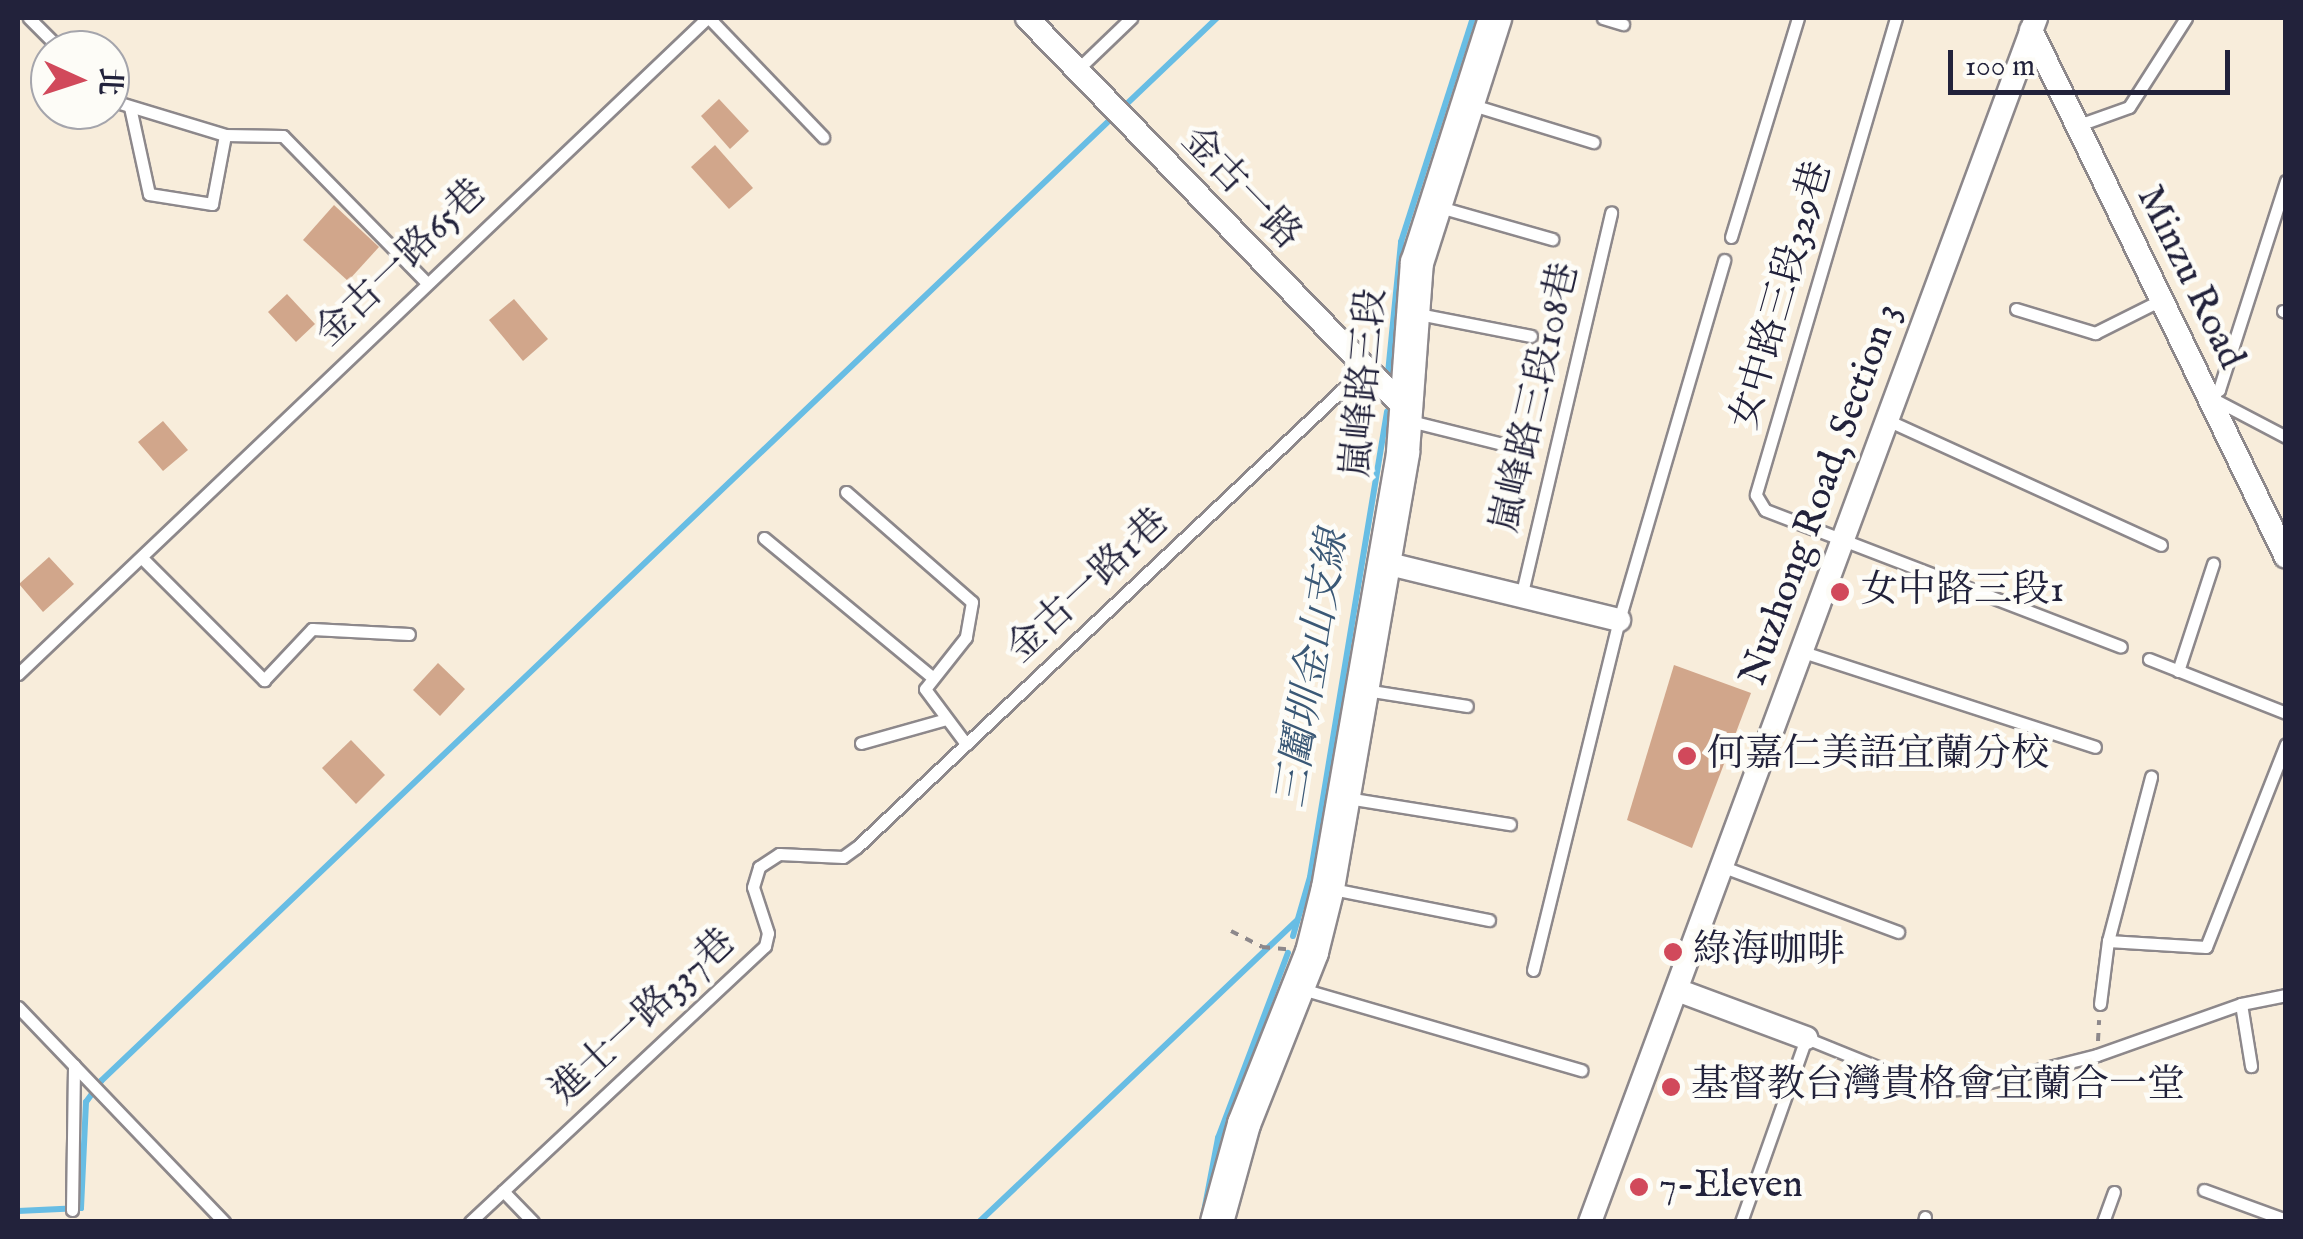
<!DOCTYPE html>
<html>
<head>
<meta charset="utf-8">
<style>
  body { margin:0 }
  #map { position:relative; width:2303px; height:1239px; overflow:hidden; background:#f8eddb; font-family:"IM FELL English","Noto Serif TC",serif }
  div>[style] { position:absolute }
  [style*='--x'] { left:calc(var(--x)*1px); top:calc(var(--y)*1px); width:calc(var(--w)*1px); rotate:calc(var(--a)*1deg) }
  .stream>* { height:6px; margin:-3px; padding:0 3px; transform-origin:3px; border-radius:3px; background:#68bde4 }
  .building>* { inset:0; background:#d1a68b }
  .path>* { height:4px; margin-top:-2px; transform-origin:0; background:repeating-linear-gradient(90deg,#8d888b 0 8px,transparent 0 16px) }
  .roads { filter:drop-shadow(2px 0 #8d888b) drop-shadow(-2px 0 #8d888b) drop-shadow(0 2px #8d888b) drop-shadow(0 -2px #8d888b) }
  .lane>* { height:11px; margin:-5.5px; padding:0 5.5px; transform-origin:5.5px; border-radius:5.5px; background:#fff }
  .street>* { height:22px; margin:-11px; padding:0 11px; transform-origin:11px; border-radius:11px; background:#fff }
  .secondary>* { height:32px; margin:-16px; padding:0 16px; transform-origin:16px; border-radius:16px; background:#fff }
  .dots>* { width:28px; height:28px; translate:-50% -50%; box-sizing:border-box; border:5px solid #fdfcf7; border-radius:50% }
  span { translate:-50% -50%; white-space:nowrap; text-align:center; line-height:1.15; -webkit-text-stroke:9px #fdfcf7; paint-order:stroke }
  .street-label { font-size:38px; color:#22223b }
  .poi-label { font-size:38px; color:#22223b }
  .left { translate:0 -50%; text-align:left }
  .water-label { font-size:40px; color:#3a5876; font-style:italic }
  .frame { position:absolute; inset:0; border:20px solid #22223b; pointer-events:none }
  .north { position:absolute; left:30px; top:30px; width:100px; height:100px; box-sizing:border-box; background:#fdfcf7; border:2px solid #a5a5ac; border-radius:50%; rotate:93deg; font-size:28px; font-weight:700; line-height:40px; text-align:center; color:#22223b }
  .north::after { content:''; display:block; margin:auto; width:35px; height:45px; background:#d1495b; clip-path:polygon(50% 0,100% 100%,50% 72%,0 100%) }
  .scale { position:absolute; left:1948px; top:50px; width:282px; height:45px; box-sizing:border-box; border:5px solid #22223b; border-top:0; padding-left:12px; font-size:30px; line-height:35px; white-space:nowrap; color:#22223b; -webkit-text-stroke:8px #fdfcf7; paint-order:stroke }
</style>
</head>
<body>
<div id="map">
  <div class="stream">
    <i style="--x:1388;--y:373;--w:132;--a:-84.3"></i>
    <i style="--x:1401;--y:242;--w:235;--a:-72.2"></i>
    <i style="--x:1293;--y:936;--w:61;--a:-73.9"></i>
    <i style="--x:1310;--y:877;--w:472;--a:-80.6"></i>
    <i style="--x:18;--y:1211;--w:63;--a:-2.7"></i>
    <i style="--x:81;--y:1208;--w:106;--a:-87.3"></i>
    <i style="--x:86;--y:1102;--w:26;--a:-54"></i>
    <i style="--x:101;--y:1081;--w:1541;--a:-43.61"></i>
    <i style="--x:979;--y:1222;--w:439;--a:-43.5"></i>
    <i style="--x:1202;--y:1222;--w:86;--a:-79.2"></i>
    <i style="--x:1218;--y:1138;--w:198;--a:-69.3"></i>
  </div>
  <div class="building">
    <i style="clip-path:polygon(719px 99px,749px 131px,730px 149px,701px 116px)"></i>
    <i style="clip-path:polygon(715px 145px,753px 188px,729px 209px,691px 167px)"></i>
    <i style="clip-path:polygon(334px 205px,379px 247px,348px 281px,303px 240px)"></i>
    <i style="clip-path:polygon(287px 294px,315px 324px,296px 342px,268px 312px)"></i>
    <i style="clip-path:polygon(514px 299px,548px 339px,523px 361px,489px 320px)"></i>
    <i style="clip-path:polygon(163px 421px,188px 450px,163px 471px,138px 442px)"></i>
    <i style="clip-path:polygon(49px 557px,74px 584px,43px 612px,19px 584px)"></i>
    <i style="clip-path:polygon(438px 663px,465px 689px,440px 716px,413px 690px)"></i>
    <i style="clip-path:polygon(1674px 665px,1751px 693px,1692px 848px,1627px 820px)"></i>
    <i style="clip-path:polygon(351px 740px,385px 775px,356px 804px,322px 768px)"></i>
  </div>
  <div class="path">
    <i style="--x:1231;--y:931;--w:35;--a:27"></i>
    <i style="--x:1262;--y:947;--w:25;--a:5"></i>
    <i style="--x:2098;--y:1041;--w:21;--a:-87"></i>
  </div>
  <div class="roads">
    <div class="lane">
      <i style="--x:29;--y:18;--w:45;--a:45"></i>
      <i style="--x:709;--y:18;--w:165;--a:46.2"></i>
      <i style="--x:1603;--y:18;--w:21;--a:17"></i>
      <i style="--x:1896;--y:18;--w:497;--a:106.4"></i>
      <i style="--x:1756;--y:495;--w:17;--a:59"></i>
      <i style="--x:1765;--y:510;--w:381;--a:21"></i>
      <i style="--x:1077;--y:70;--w:75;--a:-43.9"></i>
      <i style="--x:110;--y:100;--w:120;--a:16.9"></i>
      <i style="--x:225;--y:135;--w:58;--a:1"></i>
      <i style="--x:283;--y:136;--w:204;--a:45.6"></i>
      <i style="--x:1473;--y:105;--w:126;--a:17.1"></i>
      <i style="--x:130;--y:107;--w:89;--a:77.7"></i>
      <i style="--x:149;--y:194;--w:64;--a:9"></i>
      <i style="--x:212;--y:204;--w:70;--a:-79.3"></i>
      <i style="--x:2076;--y:126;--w:56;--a:-19.7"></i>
      <i style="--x:2129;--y:107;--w:106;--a:-57.4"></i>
      <i style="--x:2286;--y:181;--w:219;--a:107.8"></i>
      <i style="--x:2219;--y:390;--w:13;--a:151"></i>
      <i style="--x:2208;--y:396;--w:88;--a:27.7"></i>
      <i style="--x:1436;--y:206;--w:121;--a:15.9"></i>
      <i style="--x:1731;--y:237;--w:229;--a:-73"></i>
      <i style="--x:2016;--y:309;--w:83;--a:16.9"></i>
      <i style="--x:2095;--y:333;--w:74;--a:-26.6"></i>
      <i style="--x:2283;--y:311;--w:3;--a:18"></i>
      <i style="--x:1418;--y:314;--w:115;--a:11"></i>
      <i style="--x:1406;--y:420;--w:111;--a:14"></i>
      <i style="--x:1887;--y:420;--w:301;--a:24.5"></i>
      <i style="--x:846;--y:492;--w:167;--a:41.1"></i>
      <i style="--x:972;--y:602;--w:36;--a:100"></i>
      <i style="--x:966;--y:637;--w:66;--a:128.3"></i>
      <i style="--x:925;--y:689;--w:69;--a:53.3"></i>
      <i style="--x:764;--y:538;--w:218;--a:39.6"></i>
      <i style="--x:142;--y:558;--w:173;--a:45"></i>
      <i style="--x:264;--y:680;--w:70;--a:-46.7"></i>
      <i style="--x:312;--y:629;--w:97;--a:3"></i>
      <i style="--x:1521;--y:597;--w:395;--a:-76.8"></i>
      <i style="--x:1800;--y:651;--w:310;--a:18"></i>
      <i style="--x:2149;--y:659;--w:147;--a:21.5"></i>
      <i style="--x:2178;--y:671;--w:113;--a:-71.9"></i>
      <i style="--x:18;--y:674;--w:951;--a:-43.59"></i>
      <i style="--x:1365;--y:690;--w:103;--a:8.9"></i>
      <i style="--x:861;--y:743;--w:85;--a:-15.7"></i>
      <i style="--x:1347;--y:798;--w:165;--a:9.1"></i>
      <i style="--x:1721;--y:866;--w:189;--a:20.4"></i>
      <i style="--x:1332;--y:889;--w:160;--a:11.2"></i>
      <i style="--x:2108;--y:941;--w:98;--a:3.5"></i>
      <i style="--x:2206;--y:947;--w:218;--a:-68.5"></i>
      <i style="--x:1533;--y:970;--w:360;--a:-76.2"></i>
      <i style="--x:1619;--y:620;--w:375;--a:-73.7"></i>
      <i style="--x:1302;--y:989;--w:291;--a:16.2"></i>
      <i style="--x:2100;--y:1004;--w:64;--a:-82.8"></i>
      <i style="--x:2108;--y:941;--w:170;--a:-75.3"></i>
      <i style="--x:2241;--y:1004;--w:63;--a:80.8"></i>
      <i style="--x:18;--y:1007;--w:298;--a:46.2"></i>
      <i style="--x:2204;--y:1190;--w:87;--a:20.1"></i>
      <i style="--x:503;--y:1191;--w:43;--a:45.9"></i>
      <i style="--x:72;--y:1210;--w:145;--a:-89.2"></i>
      <i style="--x:470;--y:1222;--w:404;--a:-43.1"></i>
      <i style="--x:765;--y:946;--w:13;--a:-77"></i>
      <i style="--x:768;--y:933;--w:48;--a:-108.1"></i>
      <i style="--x:753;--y:887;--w:21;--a:-73"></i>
      <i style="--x:759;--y:867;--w:24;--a:-33"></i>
      <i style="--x:779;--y:854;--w:64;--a:2.7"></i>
      <i style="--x:843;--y:857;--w:17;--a:-36"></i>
      <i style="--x:857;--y:847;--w:695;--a:-43.31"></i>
      <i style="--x:1741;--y:1222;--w:195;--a:-70.5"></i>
      <i style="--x:1806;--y:1038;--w:138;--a:22.1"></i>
      <i style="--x:1934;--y:1090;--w:28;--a:-2"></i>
      <i style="--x:1962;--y:1089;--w:139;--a:-14.1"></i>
      <i style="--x:2097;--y:1055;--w:153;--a:-19.5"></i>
      <i style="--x:2241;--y:1004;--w:46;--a:-11.3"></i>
      <i style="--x:1924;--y:1222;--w:5;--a:-79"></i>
      <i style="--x:2103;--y:1222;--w:32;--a:-70"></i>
    </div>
    <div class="street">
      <i style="--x:1027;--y:18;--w:542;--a:45.9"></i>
      <i style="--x:2031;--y:30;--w:585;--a:64.18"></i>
      <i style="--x:1385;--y:563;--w:241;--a:13.7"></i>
      <i style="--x:1677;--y:990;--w:138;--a:20.4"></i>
      <i style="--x:1590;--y:1222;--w:1284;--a:-69.67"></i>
    </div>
    <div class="secondary">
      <i style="--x:1217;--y:1222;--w:102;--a:-74.6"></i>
      <i style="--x:1244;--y:1124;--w:185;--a:-68.4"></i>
      <i style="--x:1312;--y:952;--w:66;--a:-76"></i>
      <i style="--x:1328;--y:888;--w:442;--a:-80.2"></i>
      <i style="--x:1403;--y:452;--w:190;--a:-85.8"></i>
      <i style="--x:1417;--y:263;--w:257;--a:-72.3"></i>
    </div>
  </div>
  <div class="dots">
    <i style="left:1840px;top:592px;background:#d1495b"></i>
    <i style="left:1687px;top:756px;background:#d1495b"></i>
    <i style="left:1673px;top:952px;background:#d1495b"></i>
    <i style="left:1671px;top:1087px;background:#d1495b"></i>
    <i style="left:1639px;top:1187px;background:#d1495b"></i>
  </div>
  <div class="street-label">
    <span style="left:1240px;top:189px;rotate:46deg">金古一路</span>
    <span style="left:402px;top:264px;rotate:-44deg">金古一路65巷</span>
    <span style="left:2189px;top:278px;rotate:64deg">Minzu Road</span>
    <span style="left:1783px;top:296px;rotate:-74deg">女中路三段329巷</span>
    <span style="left:1366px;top:383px;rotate:-85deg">嵐峰路三段</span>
    <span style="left:1537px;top:398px;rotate:-77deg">嵐峰路三段108巷</span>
    <span style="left:1822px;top:495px;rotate:-70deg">Nuzhong Road, Section 3</span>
    <span style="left:1089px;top:587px;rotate:-43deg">金古一路1巷</span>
    <span style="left:644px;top:1018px;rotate:-43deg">進士一路337巷</span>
  </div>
  <div class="poi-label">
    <span class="left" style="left:1860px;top:592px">女中路三段1</span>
    <span class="left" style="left:1707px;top:756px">何嘉仁美語宜蘭分校</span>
    <span class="left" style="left:1693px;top:952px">綠海咖啡</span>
    <span class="left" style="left:1691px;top:1087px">基督教台灣貴格會宜蘭合一堂</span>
    <span class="left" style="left:1659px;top:1187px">7-Eleven</span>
  </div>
  <div class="water-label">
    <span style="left:1314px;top:669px;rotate:-81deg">三鬮圳金山支線</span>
  </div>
  <div class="frame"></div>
  <div class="north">北</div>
  <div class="scale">100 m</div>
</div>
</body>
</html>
